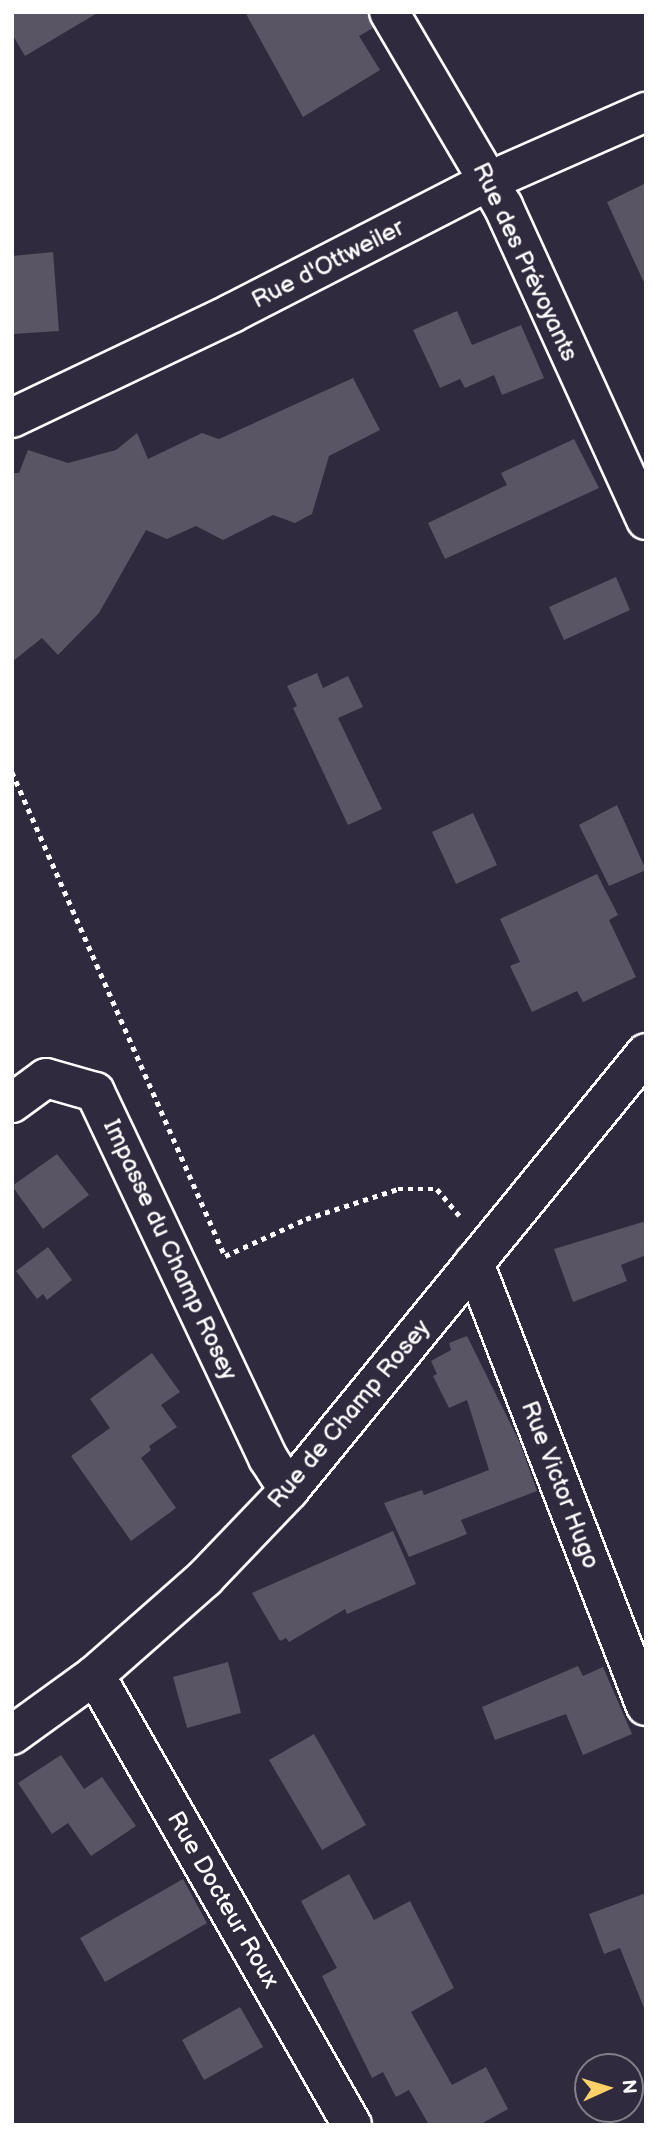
<!DOCTYPE html>
<html>
<head>
<meta charset="utf-8">
<style>
  body { margin:0 }
  #map { position:relative; width:658px; height:2137px; overflow:hidden; background:#2f2a3d; font-family:"Balsamiq Sans",sans-serif }
  div>[style] { position:absolute }
  [style*='--x'] { left:calc(var(--x)*1px); top:calc(var(--y)*1px); width:calc(var(--w)*1px); rotate:calc(var(--a)*1deg) }
  .building>* { inset:0; background:#595564 }
  .path>* { height:4.5px; margin-top:-2.25px; transform-origin:0; background:repeating-linear-gradient(90deg,#fff 0 5px,transparent 0 10px) }
  .roads { filter:drop-shadow(2px 0 #fff) drop-shadow(-2px 0 #fff) drop-shadow(0 2px #fff) drop-shadow(0 -2px #fff) }
  .minor>* { height:38px; margin:-19px; padding:0 19px; transform-origin:19px; border-radius:19px; background:#2f2a3d }
  span { translate:-50% -50%; white-space:nowrap; text-align:center; line-height:1.15; -webkit-text-stroke:5px #2f2a3d; paint-order:stroke }
  .street-label { font-size:24px; color:#fff }
  .frame { position:absolute; inset:0; border:14px solid #fff; pointer-events:none }
  .north { position:absolute; left:574px; top:2053px; width:70px; height:70px; box-sizing:border-box; background:#2f2a3d; border:2px solid #827f8b; border-radius:50%; rotate:86deg; font-size:19px; font-weight:700; line-height:28px; text-align:center; color:#fff }
  .north::after { content:''; display:block; margin:auto; width:24px; height:32px; background:#ffd166; clip-path:polygon(50% 0,100% 100%,50% 72%,0 100%) }
</style>
</head>
<body>
<div id="map">
  <div class="building">
    <i style="clip-path:polygon(12px 12px,99px 12px,25px 56px,12px 34px)"></i>
    <i style="clip-path:polygon(245px 12px,367px 12px,373px 28px,359px 36px,380px 70px,303px 117px)"></i>
    <i style="clip-path:polygon(646px 183px,646px 287px,607px 202px)"></i>
    <i style="clip-path:polygon(53px 252px,59px 331px,12px 334px,12px 256px)"></i>
    <i style="clip-path:polygon(457px 311px,472px 345px,521px 325px,544px 378px,502px 395px,494px 375px,465px 388px,460px 379px,440px 388px,413px 330px)"></i>
    <i style="clip-path:polygon(353px 378px,380px 430px,329px 456px,312px 514px,295px 523px,273px 515px,223px 540px,196px 526px,167px 539px,146px 530px,99px 613px,58px 655px,42px 638px,12px 662px,12px 473px,19px 473px,28px 450px,68px 463px,116px 450px,137px 433px,148px 459px,202px 433px,219px 439px)"></i>
    <i style="clip-path:polygon(574px 439px,599px 488px,445px 559px,428px 523px,507px 485px,501px 473px)"></i>
    <i style="clip-path:polygon(616px 577px,630px 610px,564px 640px,549px 607px)"></i>
    <i style="clip-path:polygon(317px 673px,323px 688px,348px 676px,363px 707px,338px 718px,382px 809px,348px 825px,293px 708px,297px 706px,287px 686px)"></i>
    <i style="clip-path:polygon(617px 805px,646px 870px,609px 886px,579px 825px)"></i>
    <i style="clip-path:polygon(473px 813px,497px 865px,456px 884px,432px 832px)"></i>
    <i style="clip-path:polygon(597px 874px,618px 915px,609px 920px,636px 977px,583px 1002px,577px 991px,532px 1012px,510px 966px,520px 962px,500px 919px)"></i>
    <i style="clip-path:polygon(57px 1154px,89px 1195px,43px 1229px,12px 1186px)"></i>
    <i style="clip-path:polygon(646px 1221px,646px 1255px,621px 1265px,627px 1281px,573px 1302px,554px 1249px)"></i>
    <i style="clip-path:polygon(48px 1247px,72px 1280px,47px 1300px,43px 1294px,37px 1299px,16px 1271px)"></i>
    <i style="clip-path:polygon(467px 1336px,520px 1443px,537px 1491px,461px 1520px,467px 1534px,409px 1557px,384px 1503px,422px 1490px,424px 1495px,489px 1470px,467px 1400px,449px 1408px,433px 1376px,437px 1374px,431px 1361px,451px 1350px,449px 1343px)"></i>
    <i style="clip-path:polygon(152px 1353px,180px 1392px,161px 1405px,177px 1427px,149px 1446px,151px 1450px,141px 1458px,176px 1508px,131px 1541px,71px 1456px,110px 1428px,90px 1399px)"></i>
    <i style="clip-path:polygon(393px 1531px,416px 1584px,347px 1614px,345px 1609px,289px 1642px,286px 1638px,280px 1641px,252px 1593px)"></i>
    <i style="clip-path:polygon(228px 1662px,241px 1713px,187px 1728px,173px 1677px)"></i>
    <i style="clip-path:polygon(578px 1666px,583px 1676px,603px 1667px,632px 1734px,583px 1755px,566px 1714px,495px 1740px,482px 1707px)"></i>
    <i style="clip-path:polygon(314px 1734px,366px 1825px,322px 1850px,269px 1760px)"></i>
    <i style="clip-path:polygon(61px 1755px,84px 1789px,102px 1777px,136px 1826px,91px 1856px,68px 1823px,52px 1834px,18px 1783px)"></i>
    <i style="clip-path:polygon(349px 1874px,374px 1920px,410px 1901px,454px 1988px,411px 2012px,452px 2085px,486px 2067px,508px 2109px,479px 2125px,429px 2125px,409px 2090px,396px 2097px,383px 2072px,372px 2078px,322px 1976px,337px 1968px,301px 1901px)"></i>
    <i style="clip-path:polygon(183px 1879px,207px 1923px,105px 1982px,80px 1938px)"></i>
    <i style="clip-path:polygon(646px 1893px,646px 2008px,644px 2008px,620px 1948px,604px 1954px,589px 1914px)"></i>
    <i style="clip-path:polygon(240px 2007px,263px 2047px,204px 2080px,182px 2040px)"></i>
  </div>
  <div class="path">
    <i style="--x:12;--y:772;--w:529;--a:66.25"></i>
    <i style="--x:225;--y:1256;--w:89;--a:-24.6"></i>
    <i style="--x:306;--y:1219;--w:97;--a:-18.1"></i>
    <i style="--x:398;--y:1189;--w:39;--a:0"></i>
    <i style="--x:437;--y:1189;--w:35;--a:50"></i>
  </div>
  <div class="roads">
    <div class="minor">
      <i style="--x:389;--y:12;--w:225;--a:59.6"></i>
      <i style="--x:503;--y:206;--w:345;--a:65.5"></i>
      <i style="--x:12;--y:418;--w:244;--a:-25.5"></i>
      <i style="--x:232;--y:313;--w:287;--a:-27.2"></i>
      <i style="--x:487;--y:182;--w:174;--a:-23.8"></i>
      <i style="--x:12;--y:1103;--w:42;--a:-36.3"></i>
      <i style="--x:46;--y:1078;--w:51;--a:15.9"></i>
      <i style="--x:95;--y:1092;--w:405;--a:64.7"></i>
      <i style="--x:268;--y:1458;--w:38;--a:57"></i>
      <i style="--x:474;--y:1263;--w:475;--a:68.8"></i>
      <i style="--x:95;--y:1675;--w:518;--a:60.27"></i>
      <i style="--x:12;--y:1735;--w:102;--a:-35.9"></i>
      <i style="--x:95;--y:1675;--w:147;--a:-41.4"></i>
      <i style="--x:205;--y:1578;--w:122;--a:-46.3"></i>
      <i style="--x:289;--y:1490;--w:564;--a:-50.75"></i>
    </div>
  </div>
  <div class="street-label">
    <span style="left:525px;top:262px;rotate:65deg">Rue des Prévoyants</span>
    <span style="left:328px;top:264px;rotate:-27deg">Rue d'Ottweiler</span>
    <span style="left:170px;top:1250px;rotate:65deg">Impasse du Champ Rosey</span>
    <span style="left:349px;top:1414px;rotate:-50deg">Rue de Champ Rosey</span>
    <span style="left:560px;top:1485px;rotate:69deg">Rue Victor Hugo</span>
    <span style="left:223px;top:1900px;rotate:60deg">Rue Docteur Roux</span>
  </div>
  <div class="frame"></div>
  <div class="north">N</div>
</div>
</body>
</html>
